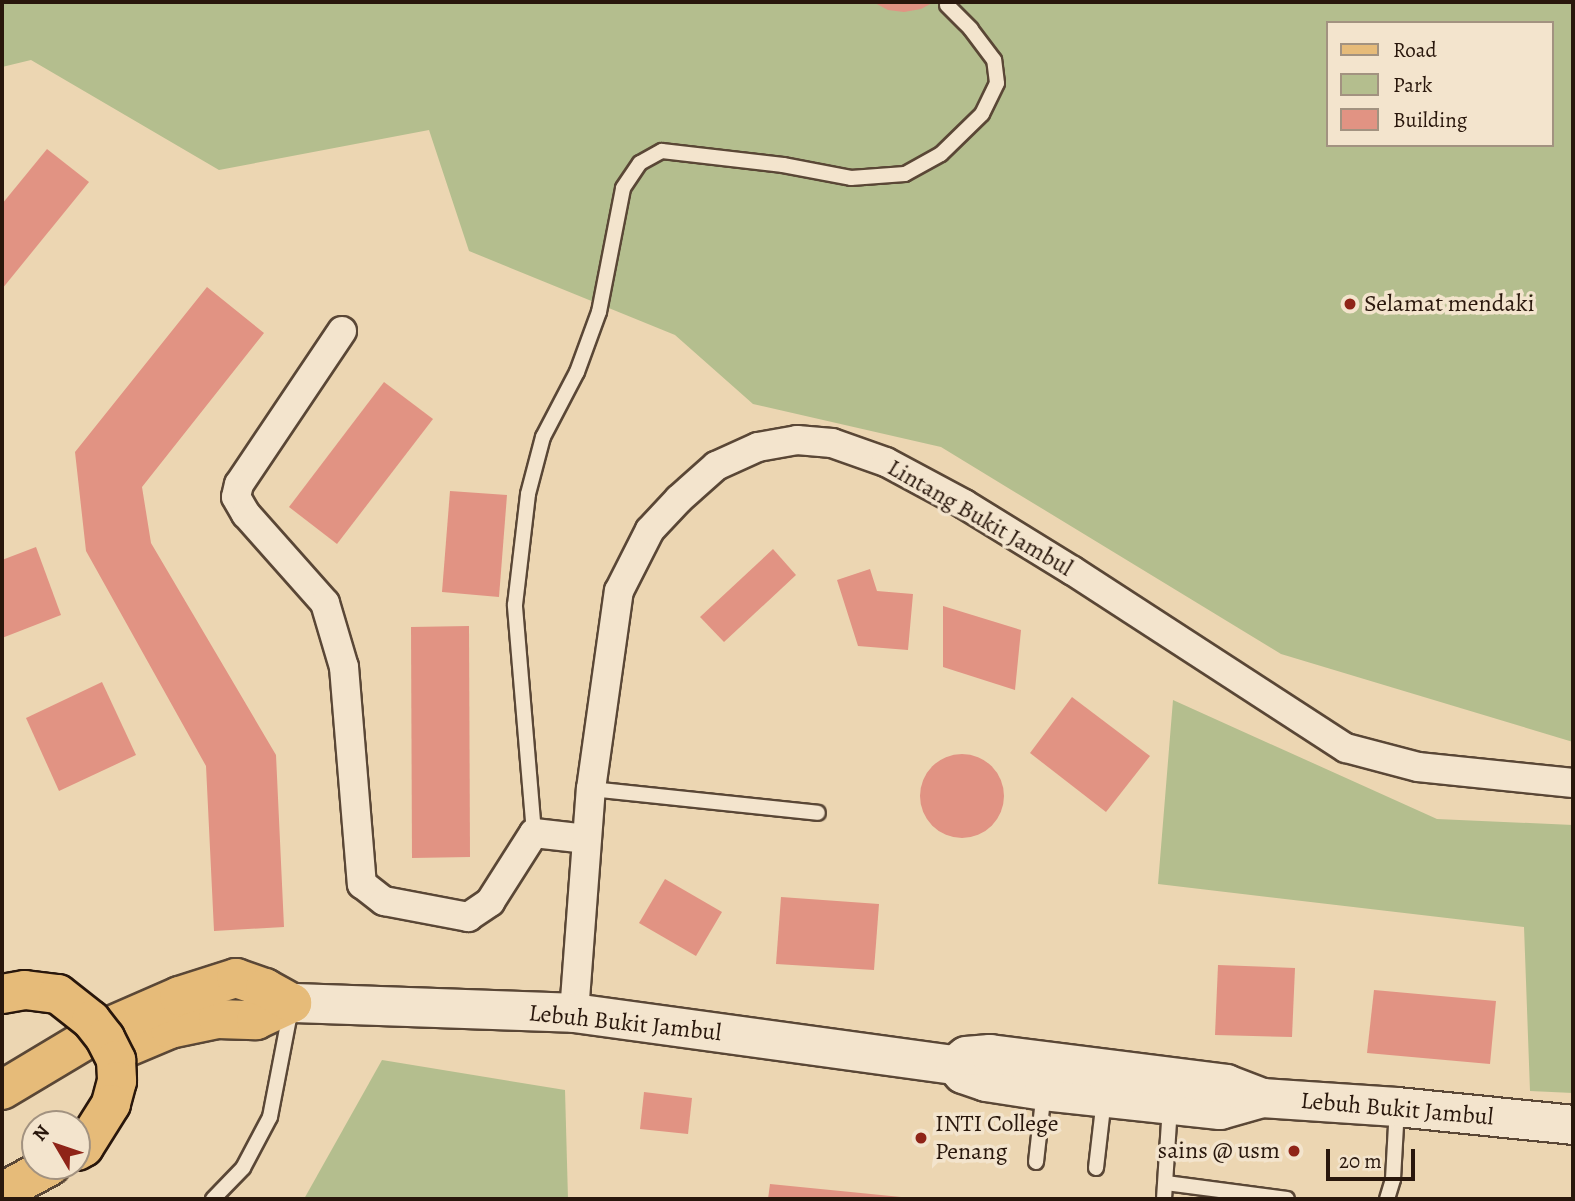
<!DOCTYPE html>
<html>
<head>
<meta charset="utf-8">
<style>
  body { margin:0 }
  #map { position:relative; width:1575px; height:1201px; overflow:hidden; background:#ecd6b2; font-family:Alegreya,serif }
  div>[style] { position:absolute }
  [style*='--x'] { left:calc(var(--x)*1px); top:calc(var(--y)*1px); width:calc(var(--w)*1px); rotate:calc(var(--a)*1deg) }
  .green>* { inset:0; background:#b4be8e }
  .building>* { inset:0; background:#e19383 }
  .round { border-radius:50% }
  .roads { filter:drop-shadow(2px 0 #5a4736) drop-shadow(-2px 0 #5a4736) drop-shadow(0 2px #5a4736) drop-shadow(0 -2px #5a4736) }
  .lane>* { height:14px; margin:-7px; padding:0 7px; transform-origin:7px; border-radius:7px; background:#f3e4cd }
  .street>* { height:28px; margin:-14px; padding:0 14px; transform-origin:14px; border-radius:14px; background:#f3e4cd }
  .secondary>* { height:38px; margin:-19px; padding:0 19px; transform-origin:19px; border-radius:19px; background:#f3e4cd }
  .primary>* { height:38px; margin:-19px; padding:0 19px; transform-origin:19px; border-radius:19px; background:#e6bb79 }
  .bridges { filter:drop-shadow(2px 0 #29170c) drop-shadow(-2px 0 #29170c) drop-shadow(0 2px #29170c) drop-shadow(0 -2px #29170c) }
  .primary-bridge>* { height:38px; margin:-19px; padding:0 19px; transform-origin:19px; border-radius:19px; background:#e6bb79 }
  .dots>* { width:19px; height:19px; translate:-50% -50%; box-sizing:border-box; border:4px solid #f3e4cd; border-radius:50% }
  span { translate:-50% -50%; white-space:nowrap; text-align:center; line-height:1.15; -webkit-text-stroke:7px #f3e4cd; paint-order:stroke }
  .poi-label { font-size:24px; color:#29170c }
  .left { translate:0 -50%; text-align:left }
  .right { translate:-100% -50%; text-align:right }
  .street-label { font-size:24px; color:#29170c }
  .frame { position:absolute; inset:0; border:4px solid #29170c; pointer-events:none }
  .legend { position:absolute; left:1326px; top:21px; width:228px; height:126px; box-sizing:border-box; background:#f3e4cd; border:2px solid #a29280; margin:0; padding:9px 12px; list-style:none; font-size:21px; color:#29170c }
  .legend li { display:flex; align-items:center; gap:14px; height:35px }
  .legend b { width:35px; border:2px solid #a29280 }
  .north { position:absolute; left:21px; top:1110px; width:70px; height:70px; box-sizing:border-box; background:#f3e4cd; border:2px solid #a29280; border-radius:50%; rotate:309deg; font-size:19px; font-weight:700; line-height:28px; text-align:center; color:#29170c }
  .north::after { content:''; display:block; margin:auto; width:24px; height:32px; background:#8f2418; clip-path:polygon(50% 0,100% 100%,50% 72%,0 100%) }
  .scale { position:absolute; left:1326px; top:1149px; width:89px; height:32px; box-sizing:border-box; border:4px solid #29170c; border-top:0; padding-left:9px; font-size:21px; line-height:24px; white-space:nowrap; color:#29170c; -webkit-text-stroke:5px #f3e4cd; paint-order:stroke }
</style>
</head>
<body>
<div id="map">
  <div class="green">
    <i style="clip-path:polygon(evenodd,2px 2px,1573px 2px,1573px 742px,1281px 654px,941px 447px,753px 404px,675px 335px,469px 251px,429px 130px,219px 170px,31px 60px,2px 67px,2px 2px,1328px 23px,1552px 23px,1552px 145px,1328px 145px,1328px 23px)"></i>
    <i style="clip-path:polygon(1173px 700px,1437px 819px,1573px 825px,1573px 1093px,1530px 1091px,1524px 927px,1158px 884px)"></i>
    <i style="clip-path:polygon(382px 1060px,565px 1090px,568px 1199px,304px 1199px)"></i>
  </div>
  <div class="building">
    <i style="clip-path:polygon(873px 2px,934px 2px,921px 9px,904px 12px,888px 10px)"></i>
    <i style="clip-path:polygon(47px 149px,89px 182px,2px 289px,2px 204px)"></i>
    <i style="clip-path:polygon(207px 287px,264px 333px,142px 487px,151px 543px,276px 755px,284px 927px,214px 931px,206px 766px,86px 551px,75px 452px)"></i>
    <i style="clip-path:polygon(384px 382px,433px 419px,337px 544px,289px 507px)"></i>
    <i style="clip-path:polygon(450px 491px,507px 495px,499px 597px,442px 592px)"></i>
    <i style="clip-path:polygon(36px 547px,61px 615px,2px 638px,2px 560px)"></i>
    <i style="clip-path:polygon(773px 549px,796px 575px,724px 642px,700px 617px)"></i>
    <i style="clip-path:polygon(870px 569px,877px 591px,913px 594px,908px 650px,858px 646px,837px 580px)"></i>
    <i style="clip-path:polygon(943px 606px,1021px 630px,1015px 690px,943px 667px)"></i>
    <i style="clip-path:polygon(469px 626px,470px 857px,412px 858px,411px 627px)"></i>
    <i style="clip-path:polygon(102px 682px,136px 755px,59px 791px,26px 718px)"></i>
    <i style="clip-path:polygon(1072px 697px,1150px 756px,1106px 812px,1030px 753px)"></i>
    <i class="round" style="left:920px;top:754px;width:84px;height:84px"></i>
    <i style="clip-path:polygon(665px 879px,722px 912px,696px 956px,639px 923px)"></i>
    <i style="clip-path:polygon(781px 897px,879px 904px,874px 970px,776px 964px)"></i>
    <i style="clip-path:polygon(1218px 965px,1295px 968px,1292px 1037px,1215px 1035px)"></i>
    <i style="clip-path:polygon(1374px 990px,1496px 1001px,1490px 1064px,1367px 1053px)"></i>
    <i style="clip-path:polygon(644px 1092px,692px 1098px,688px 1134px,640px 1129px)"></i>
    <i style="clip-path:polygon(770px 1184px,901px 1197px,901px 1199px,768px 1199px)"></i>
  </div>
  <div class="roads">
    <div class="lane">
      <i style="--x:591;--y:789;--w:228;--a:6"></i>
      <i style="--x:534;--y:833;--w:229;--a:-94.8"></i>
      <i style="--x:515;--y:605;--w:112;--a:-83.3"></i>
      <i style="--x:528;--y:494;--w:59;--a:-75.3"></i>
      <i style="--x:543;--y:437;--w:73;--a:-62.4"></i>
      <i style="--x:577;--y:372;--w:64;--a:-69.9"></i>
      <i style="--x:599;--y:312;--w:126;--a:-79"></i>
      <i style="--x:623;--y:188;--w:30;--a:-56"></i>
      <i style="--x:640;--y:163;--w:25;--a:-29"></i>
      <i style="--x:662;--y:151;--w:122;--a:6.6"></i>
      <i style="--x:783;--y:165;--w:69;--a:10.8"></i>
      <i style="--x:851;--y:178;--w:54;--a:-4.2"></i>
      <i style="--x:905;--y:174;--w:41;--a:-29.1"></i>
      <i style="--x:941;--y:154;--w:57;--a:-44.3"></i>
      <i style="--x:982;--y:114;--w:34;--a:-64"></i>
      <i style="--x:997;--y:83;--w:23;--a:-97"></i>
      <i style="--x:994;--y:60;--w:39;--a:-127"></i>
      <i style="--x:971;--y:29;--w:34;--a:-135"></i>
      <i style="--x:1036;--y:1162;--w:71;--a:-83.6"></i>
      <i style="--x:1096;--y:1168;--w:69;--a:-83.4"></i>
      <i style="--x:1166;--y:1183;--w:122;--a:7.5"></i>
      <i style="--x:213;--y:1199;--w:43;--a:-45.9"></i>
      <i style="--x:243;--y:1168;--w:58;--a:-62.1"></i>
      <i style="--x:270;--y:1117;--w:111;--a:-79.1"></i>
      <i style="--x:1164;--y:1199;--w:93;--a:-86.3"></i>
      <i style="--x:1387;--y:1199;--w:21;--a:-73"></i>
      <i style="--x:1393;--y:1179;--w:71;--a:-86.8"></i>
    </div>
    <div class="street">
      <i style="--x:342;--y:331;--w:184;--a:123.9"></i>
      <i style="--x:239;--y:484;--w:13;--a:103"></i>
      <i style="--x:236;--y:497;--w:20;--a:60"></i>
      <i style="--x:246;--y:514;--w:119;--a:48.4"></i>
      <i style="--x:325;--y:603;--w:67;--a:73.5"></i>
      <i style="--x:344;--y:667;--w:218;--a:85.3"></i>
      <i style="--x:362;--y:884;--w:28;--a:38"></i>
      <i style="--x:384;--y:901;--w:86;--a:10.8"></i>
      <i style="--x:468;--y:917;--w:27;--a:-34"></i>
      <i style="--x:490;--y:902;--w:82;--a:-57.5"></i>
      <i style="--x:534;--y:833;--w:53;--a:6.5"></i>
      <i style="--x:574;--y:1013;--w:225;--a:-85.7"></i>
      <i style="--x:591;--y:789;--w:200;--a:-82"></i>
      <i style="--x:619;--y:591;--w:68;--a:-63.1"></i>
      <i style="--x:650;--y:530;--w:42;--a:-46.9"></i>
      <i style="--x:679;--y:499;--w:50;--a:-41.7"></i>
      <i style="--x:716;--y:466;--w:46;--a:-24.3"></i>
      <i style="--x:758;--y:447;--w:40;--a:-10"></i>
      <i style="--x:797;--y:440;--w:35;--a:5"></i>
      <i style="--x:832;--y:443;--w:57;--a:19.4"></i>
      <i style="--x:886;--y:462;--w:89;--a:28.3"></i>
      <i style="--x:964;--y:504;--w:128;--a:31.6"></i>
      <i style="--x:1073;--y:571;--w:325;--a:33"></i>
      <i style="--x:1346;--y:748;--w:74;--a:14.8"></i>
      <i style="--x:1418;--y:767;--w:156;--a:5.9"></i>
    </div>
    <div class="secondary">
      <i style="--x:292;--y:1003;--w:282;--a:2"></i>
      <i style="--x:574;--y:1013;--w:385;--a:7.8"></i>
      <i style="--x:955;--y:1065;--w:12;--a:48"></i>
      <i style="--x:963;--y:1074;--w:24;--a:19"></i>
      <i style="--x:986;--y:1082;--w:59;--a:8.8"></i>
      <i style="--x:1044;--y:1091;--w:177;--a:6.2"></i>
      <i style="--x:1220;--y:1110;--w:44;--a:-15.9"></i>
      <i style="--x:955;--y:1065;--w:14;--a:-39"></i>
      <i style="--x:966;--y:1056;--w:24;--a:-5"></i>
      <i style="--x:990;--y:1054;--w:238;--a:7.2"></i>
      <i style="--x:1226;--y:1084;--w:39;--a:21"></i>
      <i style="--x:1262;--y:1098;--w:135;--a:3.8"></i>
      <i style="--x:1397;--y:1107;--w:177;--a:5.8"></i>
    </div>
    <div class="primary">
      <i style="--x:125;--y:1048;--w:49;--a:-22.9"></i>
      <i style="--x:170;--y:1029;--w:49;--a:-11.8"></i>
      <i style="--x:218;--y:1019;--w:38;--a:2"></i>
      <i style="--x:256;--y:1020;--w:40;--a:-25"></i>
      <i style="--x:2;--y:1090;--w:119;--a:-30.9"></i>
      <i style="--x:104;--y:1029;--w:82;--a:-23.7"></i>
      <i style="--x:179;--y:996;--w:60;--a:-17.5"></i>
      <i style="--x:236;--y:978;--w:31;--a:19"></i>
      <i style="--x:265;--y:988;--w:31;--a:29"></i>
      <i style="--x:2;--y:1192;--w:55;--a:-28.4"></i>
    </div>
  </div>
  <div class="bridges">
    <div class="primary-bridge">
      <i style="--x:2;--y:994;--w:23;--a:-10"></i>
      <i style="--x:25;--y:990;--w:33;--a:7"></i>
      <i style="--x:58;--y:994;--w:42;--a:38.2"></i>
      <i style="--x:91;--y:1020;--w:23;--a:52"></i>
      <i style="--x:105;--y:1038;--w:25;--a:63"></i>
      <i style="--x:116;--y:1060;--w:21;--a:87"></i>
      <i style="--x:117;--y:1081;--w:24;--a:105"></i>
      <i style="--x:111;--y:1104;--w:51;--a:122.1"></i>
      <i style="--x:84;--y:1147;--w:8;--a:150"></i>
    </div>
  </div>
  <div class="dots">
    <i style="left:1350px;top:304px;background:#8f2418"></i>
    <i style="left:921px;top:1138px;background:#8f2418"></i>
    <i style="left:1294px;top:1151px;background:#8f2418"></i>
  </div>
  <div class="poi-label">
    <span class="left" style="left:1364px;top:304px">Selamat mendaki</span>
    <span class="left" style="left:935px;top:1138px">INTI College<br>Penang</span>
    <span class="right" style="left:1280px;top:1151px">sains @ usm</span>
  </div>
  <div class="street-label">
    <span style="left:980px;top:518px;rotate:30deg">Lintang Bukit Jambul</span>
    <span style="left:625px;top:1023px;rotate:6deg">Lebuh Bukit Jambul</span>
    <span style="left:1397px;top:1109px;rotate:5deg">Lebuh Bukit Jambul</span>
  </div>
  <div class="frame"></div>
  <ul class="legend">
  <li><b style="height:9px;background:#e6bb79"></b>Road</li>
  <li><b style="height:19px;background:#b4be8e"></b>Park</li>
  <li><b style="height:19px;background:#e19383"></b>Building</li>
  </ul>
  <div class="north">N</div>
  <div class="scale">20 m</div>
</div>
</body>
</html>
